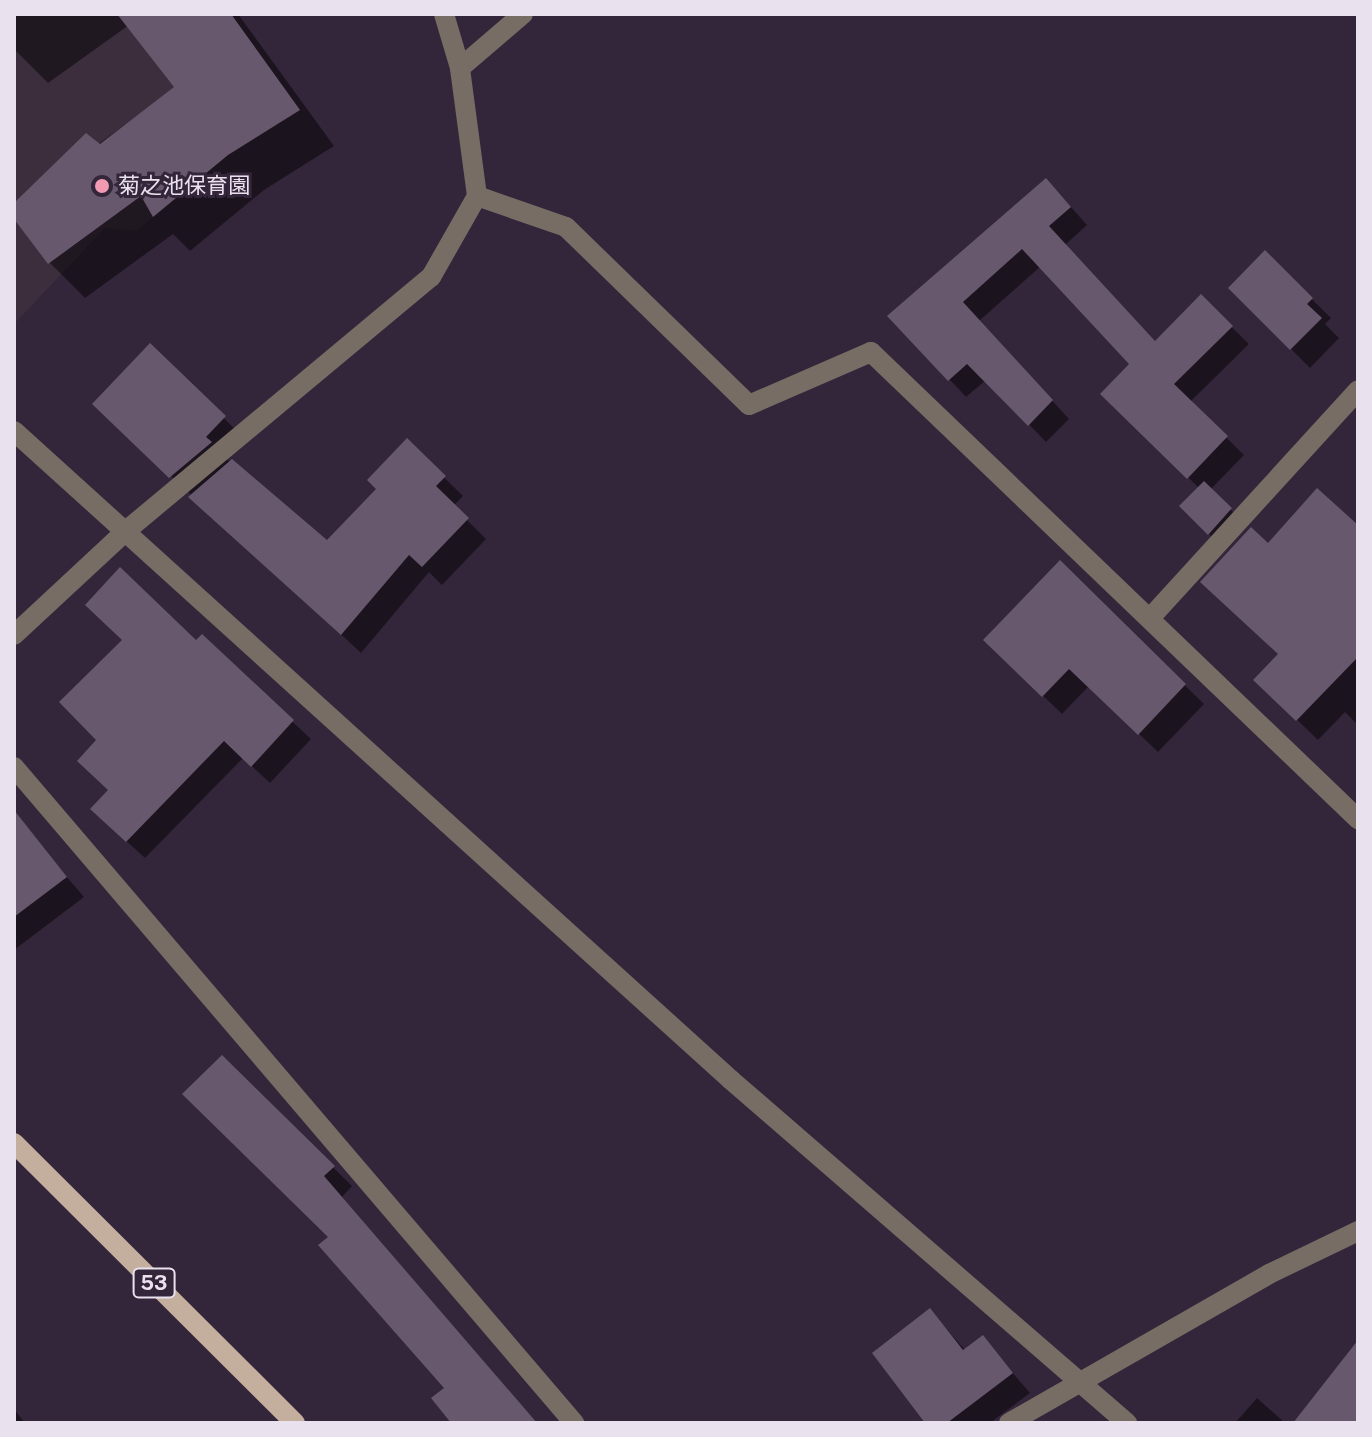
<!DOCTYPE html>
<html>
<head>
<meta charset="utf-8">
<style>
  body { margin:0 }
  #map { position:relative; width:1372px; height:1437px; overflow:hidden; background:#34263a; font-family:"Public Sans","Noto Sans JP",sans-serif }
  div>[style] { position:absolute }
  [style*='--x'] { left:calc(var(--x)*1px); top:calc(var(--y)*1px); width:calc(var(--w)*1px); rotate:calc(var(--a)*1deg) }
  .education>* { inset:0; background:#3c2e3c }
  .shadow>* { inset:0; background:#0007 }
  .building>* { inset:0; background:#68586e }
  .minor>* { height:20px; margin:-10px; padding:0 10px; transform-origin:10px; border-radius:10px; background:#786d65 }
  .major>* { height:20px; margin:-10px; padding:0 10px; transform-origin:10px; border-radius:10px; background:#c4ae9e }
  .dots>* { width:22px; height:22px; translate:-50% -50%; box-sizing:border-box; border:4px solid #34263a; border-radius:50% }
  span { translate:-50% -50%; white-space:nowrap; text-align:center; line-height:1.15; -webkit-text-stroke:6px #34263a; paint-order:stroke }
  .shield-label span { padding:2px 6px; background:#34263a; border:2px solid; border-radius:6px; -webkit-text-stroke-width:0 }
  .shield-label { font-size:20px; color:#eae1ee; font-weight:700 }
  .poi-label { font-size:22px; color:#eae1ee }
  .left { translate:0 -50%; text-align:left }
  .frame { position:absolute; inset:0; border:16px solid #eae1ee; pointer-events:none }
</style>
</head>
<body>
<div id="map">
  <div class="education">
    <i style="clip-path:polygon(14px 14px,231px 14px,300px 110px,228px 155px,136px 231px,105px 228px,14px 324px)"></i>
  </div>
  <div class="shadow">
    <i style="clip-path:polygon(14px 14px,238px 14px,334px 146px,264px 190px,190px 251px,173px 234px,85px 298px,50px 263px,14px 215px,14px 205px,177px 87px,129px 25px,48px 83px,14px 49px)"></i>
    <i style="clip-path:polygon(1063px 198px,1087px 225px,1065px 245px,1156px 343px,1201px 297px,1249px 344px,1190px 402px,1244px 455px,1210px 490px,1240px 519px,1218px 543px,1181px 506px,1199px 488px,1103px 394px,1131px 364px,1041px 266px,979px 321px,1069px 419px,1046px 442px,986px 380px,966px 397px,890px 316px)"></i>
    <i style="clip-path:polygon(1265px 253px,1331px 318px,1325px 324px,1339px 338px,1310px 368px,1230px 288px)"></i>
    <i style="clip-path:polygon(150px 346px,243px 437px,224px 457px,327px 542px,378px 489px,407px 441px,463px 496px,453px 506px,486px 539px,442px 585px,429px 572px,361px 653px,94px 404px)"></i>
    <i style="clip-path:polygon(1358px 532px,1358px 725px,1345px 712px,1318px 740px,1256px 680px,1280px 655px,1268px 546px)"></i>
    <i style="clip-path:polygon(1060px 563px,1204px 704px,1158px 752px,1089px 686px,1062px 714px,985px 640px)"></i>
    <i style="clip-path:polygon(202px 637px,311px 739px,270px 783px,243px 758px,145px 858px,111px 827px,110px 791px)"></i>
    <i style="clip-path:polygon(14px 815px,84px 897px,14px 950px)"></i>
    <i style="clip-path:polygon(222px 1058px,352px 1186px,342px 1197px,536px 1423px,454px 1423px,447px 1388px)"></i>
    <i style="clip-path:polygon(930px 1310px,965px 1350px,982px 1337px,1030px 1393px,990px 1423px,928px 1423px)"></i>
    <i style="clip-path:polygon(1257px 1398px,1285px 1423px,1235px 1423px)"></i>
    <i style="clip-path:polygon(14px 1409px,25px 1423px,14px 1423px)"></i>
  </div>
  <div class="building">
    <i style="clip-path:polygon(117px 14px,231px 14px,300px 110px,228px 155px,153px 217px,141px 196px,48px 264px,14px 219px,14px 203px,86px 133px,100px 144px,174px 87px)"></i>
    <i style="clip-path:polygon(1046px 178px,1071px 207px,1049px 226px,1155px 341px,1201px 294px,1233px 326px,1174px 384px,1228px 436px,1187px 479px,1100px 394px,1129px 364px,1022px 249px,963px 302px,1053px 400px,1028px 426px,967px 364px,948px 381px,887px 316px)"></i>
    <i style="clip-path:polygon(1265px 250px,1313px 298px,1307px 304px,1322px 318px,1290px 350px,1228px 288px)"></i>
    <i style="clip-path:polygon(150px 343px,226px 416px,206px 437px,212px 442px,169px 478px,92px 404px)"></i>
    <i style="clip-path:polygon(407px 438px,446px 476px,436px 486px,469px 518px,422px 567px,409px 555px,341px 635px,188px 497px,232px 459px,327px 540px,376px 489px,367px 480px)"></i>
    <i style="clip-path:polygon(1204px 481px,1232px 508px,1208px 535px,1179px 506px)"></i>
    <i style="clip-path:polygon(1317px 488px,1358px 525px,1358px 657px,1296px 721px,1253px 680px,1278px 654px,1200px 582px,1251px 527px,1268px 543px)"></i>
    <i style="clip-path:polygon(1060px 560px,1186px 684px,1138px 735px,1069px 669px,1042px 697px,983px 640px)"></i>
    <i style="clip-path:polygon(120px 567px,196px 640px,202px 634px,294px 720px,251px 767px,224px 741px,126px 842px,90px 809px,108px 790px,77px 761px,96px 740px,59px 702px,122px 640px,85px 605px)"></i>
    <i style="clip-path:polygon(14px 810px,67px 877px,14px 917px)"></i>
    <i style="clip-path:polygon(222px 1055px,335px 1166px,324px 1176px,537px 1423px,451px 1423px,431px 1398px,444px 1388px,318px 1245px,328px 1237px,182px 1094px)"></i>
    <i style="clip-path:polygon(930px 1308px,963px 1350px,983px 1335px,1013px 1373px,947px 1423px,925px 1423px,872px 1353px)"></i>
    <i style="clip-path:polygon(1358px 1340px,1358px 1423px,1293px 1423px)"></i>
  </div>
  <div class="minor">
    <i style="--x:460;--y:68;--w:83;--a:-40.6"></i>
    <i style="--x:477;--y:196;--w:94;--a:19.2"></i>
    <i style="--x:566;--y:227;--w:255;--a:44.2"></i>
    <i style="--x:749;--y:405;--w:133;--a:-23.5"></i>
    <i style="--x:871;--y:352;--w:675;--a:43.8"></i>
    <i style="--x:14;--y:431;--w:967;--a:42.15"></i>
    <i style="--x:731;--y:1080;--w:524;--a:40.9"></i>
    <i style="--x:1151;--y:617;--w:307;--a:-47.6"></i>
    <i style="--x:14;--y:635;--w:154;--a:-42.9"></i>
    <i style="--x:127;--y:530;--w:396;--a:-39.8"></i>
    <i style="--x:431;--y:277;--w:93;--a:-60.4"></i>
    <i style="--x:477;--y:196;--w:129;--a:-97.6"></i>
    <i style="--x:460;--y:68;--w:56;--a:-106.5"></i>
    <i style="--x:14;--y:767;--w:863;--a:49.51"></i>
    <i style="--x:1009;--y:1423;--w:300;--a:-29.8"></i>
    <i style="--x:1269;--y:1274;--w:99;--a:-25.8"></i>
  </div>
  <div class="major">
    <i style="--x:14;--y:1143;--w:397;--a:44.9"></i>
  </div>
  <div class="dots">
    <i style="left:102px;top:186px;background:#f19ab2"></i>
  </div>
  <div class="shield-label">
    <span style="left:154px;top:1283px">53</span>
  </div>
  <div class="poi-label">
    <span class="left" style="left:118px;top:186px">菊之池保育園</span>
  </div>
  <div class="frame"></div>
</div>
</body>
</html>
